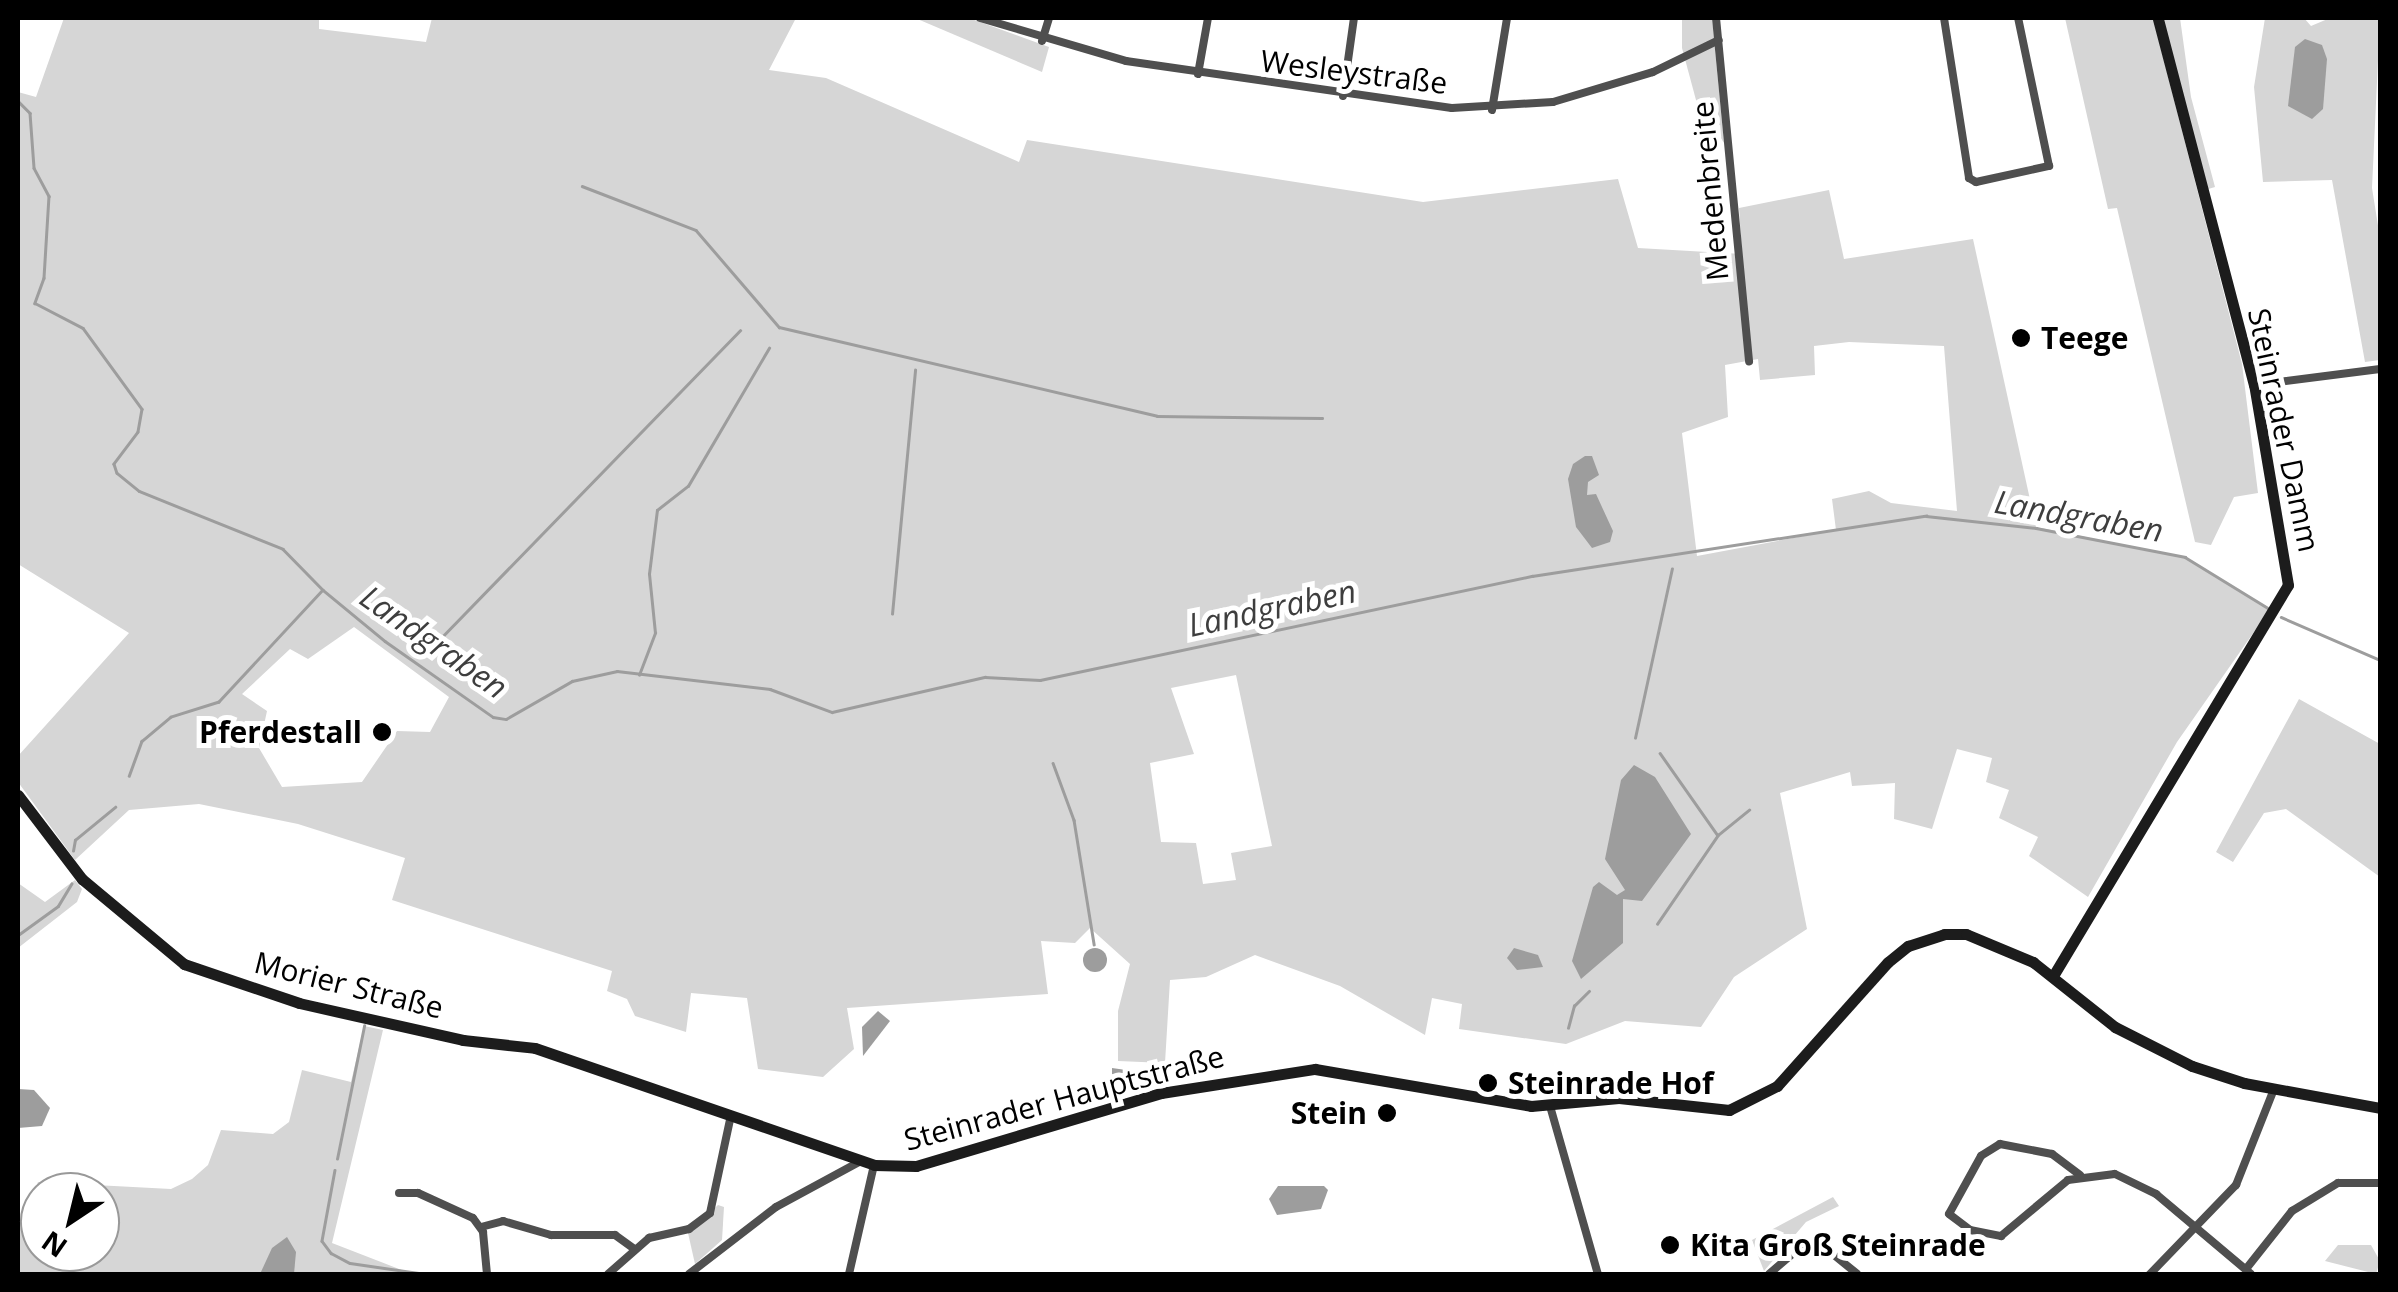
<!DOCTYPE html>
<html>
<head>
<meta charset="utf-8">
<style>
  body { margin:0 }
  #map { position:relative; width:2398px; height:1292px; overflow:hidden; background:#fff; font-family:"Open Sans",sans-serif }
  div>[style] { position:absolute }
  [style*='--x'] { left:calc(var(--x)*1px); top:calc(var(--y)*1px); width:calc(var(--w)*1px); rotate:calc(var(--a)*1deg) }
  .green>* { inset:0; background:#d6d6d6 }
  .water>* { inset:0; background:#9d9d9d }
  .round { border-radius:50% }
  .stream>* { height:2.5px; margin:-1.25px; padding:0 1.25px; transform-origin:1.25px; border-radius:1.25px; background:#9d9d9d }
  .minor>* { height:8px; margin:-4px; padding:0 4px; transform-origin:4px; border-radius:4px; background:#4f4f4f }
  .secondary>* { height:11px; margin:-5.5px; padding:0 5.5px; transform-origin:5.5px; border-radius:5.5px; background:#1c1c1c }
  .dots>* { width:28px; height:28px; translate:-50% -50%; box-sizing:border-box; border:5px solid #fff; border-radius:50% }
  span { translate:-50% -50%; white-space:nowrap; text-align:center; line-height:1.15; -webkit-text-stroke:10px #fff; paint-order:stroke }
  .street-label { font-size:30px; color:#000 }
  .poi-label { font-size:30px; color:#000; font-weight:700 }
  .left { translate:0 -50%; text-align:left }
  .right { translate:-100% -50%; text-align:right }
  .water-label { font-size:32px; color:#3e3e3e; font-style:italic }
  .frame { position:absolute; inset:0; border:20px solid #000; pointer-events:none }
  .north { position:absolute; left:20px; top:1172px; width:100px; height:100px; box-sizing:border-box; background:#fff; border:2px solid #999; border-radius:50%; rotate:215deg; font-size:28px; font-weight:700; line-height:40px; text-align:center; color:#000 }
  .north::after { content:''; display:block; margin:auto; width:35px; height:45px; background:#000; clip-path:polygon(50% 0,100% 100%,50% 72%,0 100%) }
</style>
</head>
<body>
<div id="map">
  <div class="green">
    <i style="clip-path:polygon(evenodd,64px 18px,319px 18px,319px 29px,426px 42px,432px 18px,796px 18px,769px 70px,826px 78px,1019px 162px,1027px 140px,1423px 202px,1618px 179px,1638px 248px,1742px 254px,1739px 208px,1829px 190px,1844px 259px,1973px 239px,2036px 527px,2185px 557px,2270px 609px,2177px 742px,2088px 897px,2029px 856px,2038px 837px,1999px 818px,2009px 790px,1986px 782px,1992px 758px,1957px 749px,1932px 829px,1894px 819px,1895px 783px,1852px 786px,1850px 772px,1780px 793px,1807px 929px,1734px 977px,1701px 1027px,1625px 1021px,1566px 1044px,1459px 1029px,1462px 1004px,1432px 998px,1425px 1035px,1340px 986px,1255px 955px,1206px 977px,1170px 980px,1165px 1063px,1118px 1061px,1118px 1011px,1130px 964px,1090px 928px,1075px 943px,1041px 941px,1048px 994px,847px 1008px,854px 1049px,823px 1077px,758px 1069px,747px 998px,691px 993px,686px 1032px,635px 1016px,627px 999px,607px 991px,612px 971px,392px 900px,405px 858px,298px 824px,199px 804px,129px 810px,75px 860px,18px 782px,18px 756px,129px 633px,18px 564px,18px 92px,36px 97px,64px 18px,1849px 342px,1944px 346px,1957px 511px,1891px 503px,1869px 491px,1832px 499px,1836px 530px,1697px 556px,1682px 433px,1728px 417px,1725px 365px,1758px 359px,1760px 380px,1815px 375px,1814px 346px,1849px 342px,64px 18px,354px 627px,449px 697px,430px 732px,397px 731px,362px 782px,282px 787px,259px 748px,267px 711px,242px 694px,290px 649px,308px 659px,354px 627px,64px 18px,1236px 675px,1272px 846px,1231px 853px,1236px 880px,1203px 884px,1196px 843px,1161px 842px,1150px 763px,1194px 754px,1171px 688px,1236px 675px)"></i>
    <i style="clip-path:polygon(915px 18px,969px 18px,1049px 47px,1042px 72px)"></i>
    <i style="clip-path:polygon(1682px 18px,1712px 18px,1724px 143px,1696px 100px,1682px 48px)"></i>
    <i style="clip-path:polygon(2065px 18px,2153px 18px,2242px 364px,2258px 493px,2234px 497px,2211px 545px,2195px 542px,2117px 208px,2108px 209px)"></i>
    <i style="clip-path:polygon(2162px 18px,2180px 18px,2191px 97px,2215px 187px,2205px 190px)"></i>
    <i style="clip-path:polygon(2265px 18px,2304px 18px,2311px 26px,2330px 18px,2380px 18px,2372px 188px,2380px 238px,2380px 360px,2365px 362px,2332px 180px,2263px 182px,2254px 87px)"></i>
    <i style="clip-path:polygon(2299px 699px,2380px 744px,2380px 877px,2286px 809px,2264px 813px,2233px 862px,2216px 852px)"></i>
    <i style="clip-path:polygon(75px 880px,82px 889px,77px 902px,18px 948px,18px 883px,45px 902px)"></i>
    <i style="clip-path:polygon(evenodd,364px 1026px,383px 1030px,332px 1243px,412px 1274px,18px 1274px,18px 1234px,38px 1182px,171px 1189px,192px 1179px,208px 1165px,221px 1130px,273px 1134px,289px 1122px,302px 1070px,351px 1082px,364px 1026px,40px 1192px,100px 1192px,100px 1252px,40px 1252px,40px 1192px)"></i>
    <i style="clip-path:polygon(1833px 1197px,1839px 1206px,1806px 1222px,1764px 1271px,1752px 1240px)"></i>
    <i style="clip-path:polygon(718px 1205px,724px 1207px,722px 1240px,695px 1264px,688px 1233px)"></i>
    <i style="clip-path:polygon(2338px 1245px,2371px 1245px,2380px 1261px,2376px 1274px,2325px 1261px)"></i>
  </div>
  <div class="water">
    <i style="clip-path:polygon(2305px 39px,2322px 45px,2327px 59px,2323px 109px,2312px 119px,2288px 106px,2295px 47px)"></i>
    <i style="clip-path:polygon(1585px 456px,1592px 456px,1599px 475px,1588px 482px,1587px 495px,1596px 494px,1613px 531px,1610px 542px,1592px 548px,1576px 527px,1568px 479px,1573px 464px)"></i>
    <i style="clip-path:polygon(1634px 765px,1655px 777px,1691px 834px,1642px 901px,1623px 899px,1623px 943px,1581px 979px,1572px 961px,1593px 887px,1599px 882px,1617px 895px,1625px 890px,1605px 859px,1621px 780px)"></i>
    <i style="clip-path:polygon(1514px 948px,1538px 955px,1543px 967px,1517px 970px,1507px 958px)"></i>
    <i class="round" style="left:1083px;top:948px;width:24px;height:24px"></i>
    <i style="clip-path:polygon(878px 1011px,890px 1021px,863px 1056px,862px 1027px)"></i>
    <i style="clip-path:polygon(1112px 1068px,1140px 1072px,1146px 1080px,1112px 1090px)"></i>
    <i style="clip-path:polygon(18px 1089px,34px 1090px,50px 1108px,42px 1126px,18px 1128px)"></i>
    <i style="clip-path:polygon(1278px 1186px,1324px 1186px,1328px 1190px,1321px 1209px,1277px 1215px,1269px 1199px)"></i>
    <i style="clip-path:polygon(287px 1237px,296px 1252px,294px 1274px,260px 1274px,272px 1248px)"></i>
  </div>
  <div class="stream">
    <i style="--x:18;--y:101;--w:17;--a:45"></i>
    <i style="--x:30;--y:113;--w:55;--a:85.8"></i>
    <i style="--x:34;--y:168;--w:32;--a:62"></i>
    <i style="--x:49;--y:196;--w:82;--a:93.5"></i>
    <i style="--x:44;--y:278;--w:27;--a:110"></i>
    <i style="--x:35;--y:303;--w:54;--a:27.5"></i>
    <i style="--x:83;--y:328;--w:100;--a:53.9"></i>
    <i style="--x:142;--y:409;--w:23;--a:100"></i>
    <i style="--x:138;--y:432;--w:40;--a:127"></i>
    <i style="--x:114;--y:464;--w:9;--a:72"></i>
    <i style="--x:117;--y:473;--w:28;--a:39"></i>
    <i style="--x:139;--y:491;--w:155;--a:21.9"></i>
    <i style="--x:283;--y:549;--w:57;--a:45.7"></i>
    <i style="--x:323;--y:590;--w:153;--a:132.9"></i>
    <i style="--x:219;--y:702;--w:50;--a:162.6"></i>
    <i style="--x:171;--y:717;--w:38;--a:140"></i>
    <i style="--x:142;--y:741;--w:37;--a:110"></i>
    <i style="--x:582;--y:186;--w:122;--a:21.1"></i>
    <i style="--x:696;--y:230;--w:128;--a:49.4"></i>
    <i style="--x:779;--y:327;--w:388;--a:13.2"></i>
    <i style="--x:1157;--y:416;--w:165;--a:0.7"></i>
    <i style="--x:323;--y:590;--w:80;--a:39.4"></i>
    <i style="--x:385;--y:641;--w:132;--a:35.1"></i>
    <i style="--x:493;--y:717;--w:13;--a:9"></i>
    <i style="--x:506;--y:719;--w:76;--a:-29.9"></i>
    <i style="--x:572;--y:681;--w:46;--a:-12.5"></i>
    <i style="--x:617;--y:671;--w:154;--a:6.7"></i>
    <i style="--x:770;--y:689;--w:66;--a:20.4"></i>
    <i style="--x:832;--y:712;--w:157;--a:-12.9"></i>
    <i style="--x:985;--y:677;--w:55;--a:3.1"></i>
    <i style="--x:1040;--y:680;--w:503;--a:-11.94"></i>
    <i style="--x:1532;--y:576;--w:399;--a:-8.7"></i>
    <i style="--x:1926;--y:516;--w:111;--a:6.2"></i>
    <i style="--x:2036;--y:528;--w:152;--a:11"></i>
    <i style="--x:2185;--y:557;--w:97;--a:31.6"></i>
    <i style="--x:892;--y:614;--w:245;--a:-84.6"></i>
    <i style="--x:2281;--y:617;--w:108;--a:23.5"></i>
    <i style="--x:436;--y:643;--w:436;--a:-45.8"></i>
    <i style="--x:639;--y:675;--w:45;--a:-69.1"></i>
    <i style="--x:655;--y:633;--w:59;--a:-95.8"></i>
    <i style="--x:649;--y:574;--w:64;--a:-82.9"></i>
    <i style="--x:657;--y:510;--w:39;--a:-38"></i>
    <i style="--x:688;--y:486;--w:160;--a:-59.6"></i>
    <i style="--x:1635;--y:738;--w:173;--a:-77.7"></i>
    <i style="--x:1660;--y:753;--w:99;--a:54.9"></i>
    <i style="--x:1053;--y:763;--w:61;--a:69.8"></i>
    <i style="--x:1074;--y:820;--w:126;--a:80.8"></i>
    <i style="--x:73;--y:851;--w:11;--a:-80"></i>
    <i style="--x:75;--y:840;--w:52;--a:-39.5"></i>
    <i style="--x:1657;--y:924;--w:108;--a:-55.6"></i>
    <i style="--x:1718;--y:835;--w:40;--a:-39"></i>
    <i style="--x:18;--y:935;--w:49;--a:-35.9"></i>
    <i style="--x:58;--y:906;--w:26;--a:-59"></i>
    <i style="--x:1568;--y:1028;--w:23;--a:-75"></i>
    <i style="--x:1574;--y:1006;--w:21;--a:-45"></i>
    <i style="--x:337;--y:1159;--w:136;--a:-78.5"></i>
    <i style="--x:335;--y:1170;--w:72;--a:100.4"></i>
    <i style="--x:322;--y:1241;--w:15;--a:53"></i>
    <i style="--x:331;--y:1253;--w:21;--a:28"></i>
    <i style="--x:350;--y:1263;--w:76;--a:8.3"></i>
  </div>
  <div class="minor">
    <i style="--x:980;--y:18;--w:152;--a:16.4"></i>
    <i style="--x:1126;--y:61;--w:329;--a:8.2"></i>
    <i style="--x:1452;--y:108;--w:101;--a:-3.4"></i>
    <i style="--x:1553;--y:102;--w:104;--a:-16.7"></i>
    <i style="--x:1653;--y:72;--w:73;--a:-25.9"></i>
    <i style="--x:1716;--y:18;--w:345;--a:84.5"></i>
    <i style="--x:1944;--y:18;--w:162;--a:81.1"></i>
    <i style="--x:1969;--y:178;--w:8;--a:30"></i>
    <i style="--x:1976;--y:182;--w:75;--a:-12.4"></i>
    <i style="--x:2049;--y:166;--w:151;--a:-101.8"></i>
    <i style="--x:1042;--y:41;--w:24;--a:-73"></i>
    <i style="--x:1198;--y:74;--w:57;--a:-79.9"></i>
    <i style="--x:1343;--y:96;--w:79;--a:-82"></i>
    <i style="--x:1492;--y:110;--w:93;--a:-80.7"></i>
    <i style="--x:2254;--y:385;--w:127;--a:-7.2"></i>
    <i style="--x:1550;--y:1106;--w:175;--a:74.1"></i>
    <i style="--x:2080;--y:1175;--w:35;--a:-143"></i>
    <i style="--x:2052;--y:1154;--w:53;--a:-169.1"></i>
    <i style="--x:2000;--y:1144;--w:22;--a:148"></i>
    <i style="--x:1981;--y:1156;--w:66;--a:118.9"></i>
    <i style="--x:1949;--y:1214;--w:26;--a:37"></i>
    <i style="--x:1970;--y:1230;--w:32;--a:11"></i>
    <i style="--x:2001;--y:1236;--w:87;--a:-39.9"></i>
    <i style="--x:2068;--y:1180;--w:47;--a:-7.3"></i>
    <i style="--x:2115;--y:1174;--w:46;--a:26"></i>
    <i style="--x:2156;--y:1194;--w:124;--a:40.1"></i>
    <i style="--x:399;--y:1193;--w:19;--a:0"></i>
    <i style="--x:418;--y:1193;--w:60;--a:24.4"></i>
    <i style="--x:473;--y:1218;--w:17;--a:54"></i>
    <i style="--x:483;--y:1232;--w:42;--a:84.6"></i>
    <i style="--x:481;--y:1227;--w:23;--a:-15"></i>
    <i style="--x:503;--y:1221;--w:50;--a:16.3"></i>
    <i style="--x:551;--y:1235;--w:64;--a:0"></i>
    <i style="--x:615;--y:1235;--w:24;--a:36"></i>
    <i style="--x:2246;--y:1269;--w:74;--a:-51.6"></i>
    <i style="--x:2292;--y:1211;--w:54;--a:-31.3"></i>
    <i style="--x:2338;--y:1183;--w:42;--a:0"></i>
    <i style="--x:608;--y:1274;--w:55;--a:-41.3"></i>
    <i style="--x:649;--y:1238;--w:41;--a:-12.7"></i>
    <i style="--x:689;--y:1229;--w:26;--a:-37"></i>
    <i style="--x:710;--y:1213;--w:95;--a:-77.9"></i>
    <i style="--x:689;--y:1274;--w:110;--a:-37.6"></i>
    <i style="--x:776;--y:1207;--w:94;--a:-28.5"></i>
    <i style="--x:849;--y:1274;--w:112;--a:-77.1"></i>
    <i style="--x:1769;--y:1274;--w:45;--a:-40.5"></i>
    <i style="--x:1803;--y:1245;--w:27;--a:13"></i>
    <i style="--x:1829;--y:1251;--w:36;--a:39"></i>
    <i style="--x:2150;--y:1274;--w:124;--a:-46"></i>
    <i style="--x:2236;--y:1185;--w:103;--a:-68.4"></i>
  </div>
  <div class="secondary">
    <i style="--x:18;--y:795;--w:106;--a:52.7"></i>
    <i style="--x:82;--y:879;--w:133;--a:39.8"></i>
    <i style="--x:184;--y:964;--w:121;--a:18.7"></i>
    <i style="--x:299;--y:1003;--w:168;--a:12.7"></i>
    <i style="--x:463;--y:1040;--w:72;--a:6.3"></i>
    <i style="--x:535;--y:1048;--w:359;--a:19"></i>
    <i style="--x:874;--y:1165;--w:42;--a:1.4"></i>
    <i style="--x:916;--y:1166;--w:256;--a:-16.6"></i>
    <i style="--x:1161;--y:1093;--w:156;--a:-8.9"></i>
    <i style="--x:1315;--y:1069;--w:219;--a:9.7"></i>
    <i style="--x:1531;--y:1106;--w:88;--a:-5.2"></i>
    <i style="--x:1619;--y:1098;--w:111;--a:6.2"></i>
    <i style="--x:1729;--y:1110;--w:54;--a:-26.6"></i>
    <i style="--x:1777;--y:1086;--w:166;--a:-48.2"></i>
    <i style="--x:1888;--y:962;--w:26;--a:-39"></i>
    <i style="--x:1908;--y:946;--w:38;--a:-18"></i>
    <i style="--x:1944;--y:934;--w:22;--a:0"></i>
    <i style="--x:1966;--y:934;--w:73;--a:22.7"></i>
    <i style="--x:2033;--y:962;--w:105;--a:38.4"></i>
    <i style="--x:2115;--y:1027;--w:86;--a:26.9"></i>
    <i style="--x:2192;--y:1066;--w:55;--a:18.1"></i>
    <i style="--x:2244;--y:1083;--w:138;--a:10.4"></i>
    <i style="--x:2053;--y:976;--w:456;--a:-59"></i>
    <i style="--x:2288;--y:585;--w:203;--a:-99.6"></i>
    <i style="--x:2254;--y:385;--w:379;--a:-104.7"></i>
  </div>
  <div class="dots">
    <i style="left:2021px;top:338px;background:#000"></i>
    <i style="left:382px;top:732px;background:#000"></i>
    <i style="left:1488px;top:1083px;background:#000"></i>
    <i style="left:1387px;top:1113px;background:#000"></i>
    <i style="left:1670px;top:1245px;background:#000"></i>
  </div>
  <div class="street-label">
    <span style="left:1354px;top:72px;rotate:7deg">Wesleystraße</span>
    <span style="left:1710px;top:191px;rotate:-95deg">Medenbreite</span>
    <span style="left:2284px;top:430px;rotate:78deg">Steinrader Damm</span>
    <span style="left:349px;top:985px;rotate:14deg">Morier Straße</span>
    <span style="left:1064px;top:1098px;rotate:-15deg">Steinrader Hauptstraße</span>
  </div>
  <div class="poi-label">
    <span class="left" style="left:2041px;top:338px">Teege</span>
    <span class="right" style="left:362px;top:732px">Pferdestall</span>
    <span class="left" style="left:1508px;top:1083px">Steinrade Hof</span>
    <span class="right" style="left:1367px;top:1113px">Stein</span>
    <span class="left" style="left:1690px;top:1245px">Kita Groß Steinrade</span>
  </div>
  <div class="water-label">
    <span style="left:2079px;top:516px;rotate:10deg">Landgraben</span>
    <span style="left:1272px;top:608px;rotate:-12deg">Landgraben</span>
    <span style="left:434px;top:642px;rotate:35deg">Landgraben</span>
  </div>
  <div class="frame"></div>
  <div class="north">N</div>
</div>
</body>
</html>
